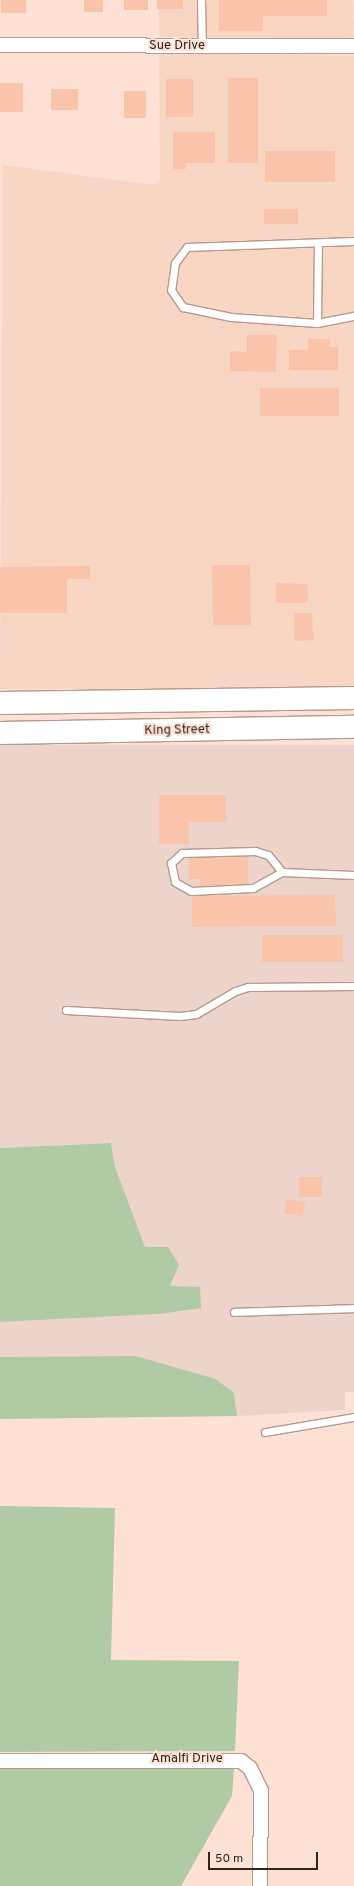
<!DOCTYPE html>
<html>
<head>
<meta charset="utf-8">
<style>
  body { margin:0 }
  #map { position:relative; width:354px; height:1886px; overflow:hidden; background:#fde1d4; font-family:Overpass,sans-serif }
  div>[style] { position:absolute }
  [style*='--x'] { left:calc(var(--x)*1px); top:calc(var(--y)*1px); width:calc(var(--w)*1px); rotate:calc(var(--a)*1deg) }
  .built>* { inset:0; background:#f9d5c4 }
  .industrial>* { inset:0; background:#ecd4ca }
  .green>* { inset:0; background:#b0caa4 }
  .building>* { inset:0; background:#fac4aa }
  .roads { filter:drop-shadow(1px 0 #b59a8e) drop-shadow(-1px 0 #b59a8e) drop-shadow(0 1px #b59a8e) drop-shadow(0 -1px #b59a8e) }
  .service>* { height:7px; margin:-3.5px; padding:0 3.5px; transform-origin:3.5px; border-radius:3.5px; background:#fff }
  .minor>* { height:14px; margin:-7px; padding:0 7px; transform-origin:7px; border-radius:7px; background:#fff }
  .primary>* { height:22px; margin:-11px; padding:0 11px; transform-origin:11px; border-radius:11px; background:#fff }
  span { translate:-50% -50%; white-space:nowrap; text-align:center; line-height:1.15; -webkit-text-stroke:4px #fde1d4; paint-order:stroke }
  .street-label { font-size:13px; color:#2f2520 }
  .scale { position:absolute; left:208px; top:1852px; width:110px; height:18px; box-sizing:border-box; border:2px solid #2f2520; border-top:0; padding-left:5px; font-size:12px; line-height:14px; white-space:nowrap; color:#2f2520; -webkit-text-stroke:3px #fde1d4; paint-order:stroke }
</style>
</head>
<body>
<div id="map">
  <div class="built">
    <i style="clip-path:polygon(159px 0,353px 0,354px 38px,159px 37px)"></i>
    <i style="clip-path:polygon(159px 54px,354px 55px,354px 688px,0 689px,3px 165px,155px 185px,160px 182px)"></i>
  </div>
  <div class="industrial">
    <i style="clip-path:polygon(0 745px,354px 745px,354px 1392px,345px 1392px,345px 1410px,237px 1416px,234px 1393px,216px 1379px,136px 1356px,0 1357px,0 1322px,159px 1314px,170px 1287px,145px 1247px,115px 1167px,111px 1143px,0 1148px)"></i>
  </div>
  <div class="green">
    <i style="clip-path:polygon(111px 1143px,115px 1167px,145px 1247px,168px 1247px,179px 1265px,170px 1286px,200px 1287px,201px 1308px,159px 1314px,0 1322px,0 1148px)"></i>
    <i style="clip-path:polygon(136px 1356px,216px 1379px,234px 1393px,237px 1416px,0 1419px,0 1357px)"></i>
    <i style="clip-path:polygon(0 1506px,115px 1508px,111px 1660px,239px 1661px,235px 1751px,0 1752px)"></i>
    <i style="clip-path:polygon(226px 1767px,234px 1768px,232px 1796px,181px 1886px,0 1886px,0 1769px)"></i>
  </div>
  <div class="building">
    <i style="clip-path:polygon(1px 0,26px 0,26px 13px,1px 13px)"></i>
    <i style="clip-path:polygon(84px 0,103px 0,103px 12px,84px 12px)"></i>
    <i style="clip-path:polygon(124px 0,148px 0,148px 10px,124px 10px)"></i>
    <i style="clip-path:polygon(157px 0,183px 0,183px 9px,157px 9px)"></i>
    <i style="clip-path:polygon(219px 0,327px 0,327px 16px,263px 16px,263px 31px,219px 31px)"></i>
    <i style="clip-path:polygon(228px 78px,258px 78px,258px 163px,228px 163px)"></i>
    <i style="clip-path:polygon(166px 79px,193px 79px,193px 117px,166px 117px)"></i>
    <i style="clip-path:polygon(0 83px,23px 83px,23px 112px,0 112px)"></i>
    <i style="clip-path:polygon(51px 89px,78px 89px,78px 110px,51px 110px)"></i>
    <i style="clip-path:polygon(124px 91px,146px 91px,146px 118px,124px 118px)"></i>
    <i style="clip-path:polygon(173px 132px,215px 132px,215px 163px,186px 163px,186px 169px,173px 169px)"></i>
    <i style="clip-path:polygon(265px 151px,335px 151px,335px 182px,265px 182px)"></i>
    <i style="clip-path:polygon(264px 209px,298px 209px,298px 224px,264px 224px)"></i>
    <i style="clip-path:polygon(247px 335px,277px 335px,276px 372px,230px 371px,230px 351px,247px 352px)"></i>
    <i style="clip-path:polygon(308px 339px,330px 339px,330px 347px,338px 347px,338px 370px,289px 370px,289px 350px,308px 350px)"></i>
    <i style="clip-path:polygon(260px 388px,339px 388px,339px 416px,260px 416px)"></i>
    <i style="clip-path:polygon(212px 565px,250px 565px,251px 625px,213px 625px)"></i>
    <i style="clip-path:polygon(90px 566px,90px 579px,67px 579px,67px 613px,0 613px,0 567px)"></i>
    <i style="clip-path:polygon(276px 583px,307px 584px,308px 600px,305px 603px,276px 603px)"></i>
    <i style="clip-path:polygon(294px 613px,312px 613px,313px 640px,295px 641px)"></i>
    <i style="clip-path:polygon(159px 795px,226px 795px,226px 822px,189px 822px,189px 844px,159px 844px)"></i>
    <i style="clip-path:polygon(189px 856px,248px 856px,248px 886px,200px 886px,200px 879px,189px 879px)"></i>
    <i style="clip-path:polygon(335px 895px,336px 926px,192px 927px,192px 896px)"></i>
    <i style="clip-path:polygon(262px 935px,343px 935px,343px 962px,262px 962px)"></i>
    <i style="clip-path:polygon(299px 1177px,322px 1177px,322px 1197px,299px 1197px)"></i>
    <i style="clip-path:polygon(287px 1199px,305px 1202px,303px 1216px,284px 1213px)"></i>
  </div>
  <div class="roads">
    <div class="service">
      <i style="--x:201;--y:0;--w:46;--a:88.8"></i>
      <i style="--x:354;--y:241;--w:167;--a:177.9"></i>
      <i style="--x:187;--y:247;--w:20;--a:127"></i>
      <i style="--x:175;--y:263;--w:27;--a:98"></i>
      <i style="--x:171;--y:290;--w:21;--a:55"></i>
      <i style="--x:183;--y:307;--w:49;--a:11.8"></i>
      <i style="--x:231;--y:317;--w:86;--a:4"></i>
      <i style="--x:317;--y:323;--w:38;--a:-11"></i>
      <i style="--x:317;--y:323;--w:80;--a:-89.3"></i>
      <i style="--x:282;--y:872;--w:22;--a:-129"></i>
      <i style="--x:268;--y:855;--w:14;--a:-163"></i>
      <i style="--x:255;--y:851;--w:73;--a:178.4"></i>
      <i style="--x:182;--y:853;--w:15;--a:138"></i>
      <i style="--x:171;--y:863;--w:19;--a:78"></i>
      <i style="--x:175;--y:882;--w:18;--a:29"></i>
      <i style="--x:191;--y:891;--w:62;--a:-2.8"></i>
      <i style="--x:253;--y:888;--w:33;--a:-29"></i>
      <i style="--x:282;--y:872;--w:72;--a:2.4"></i>
      <i style="--x:66;--y:1010;--w:114;--a:3"></i>
      <i style="--x:180;--y:1016;--w:16;--a:-7"></i>
      <i style="--x:196;--y:1014;--w:45;--a:-30.5"></i>
      <i style="--x:235;--y:991;--w:14;--a:-17"></i>
      <i style="--x:248;--y:987;--w:106;--a:-0.5"></i>
      <i style="--x:234;--y:1312;--w:120;--a:-1.9"></i>
      <i style="--x:265;--y:1432;--w:90;--a:-9.6"></i>
    </div>
    <div class="minor">
      <i style="--x:0;--y:45;--w:354;--a:0.2"></i>
      <i style="--x:0;--y:1761;--w:241;--a:0"></i>
      <i style="--x:241;--y:1761;--w:11;--a:38"></i>
      <i style="--x:250;--y:1768;--w:25;--a:64"></i>
      <i style="--x:261;--y:1791;--w:95;--a:90.6"></i>
    </div>
    <div class="primary">
      <i style="--x:0;--y:703;--w:354;--a:-0.8"></i>
      <i style="--x:0;--y:733;--w:354;--a:-1"></i>
    </div>
  </div>
  <div class="street-label">
    <span style="left:177px;top:46px">Sue Drive</span>
    <span style="left:177px;top:731px;rotate:-1deg">King Street</span>
    <span style="left:187px;top:1759px">Amalfi Drive</span>
  </div>
  <div class="scale">50 m</div>
</div>
</body>
</html>
